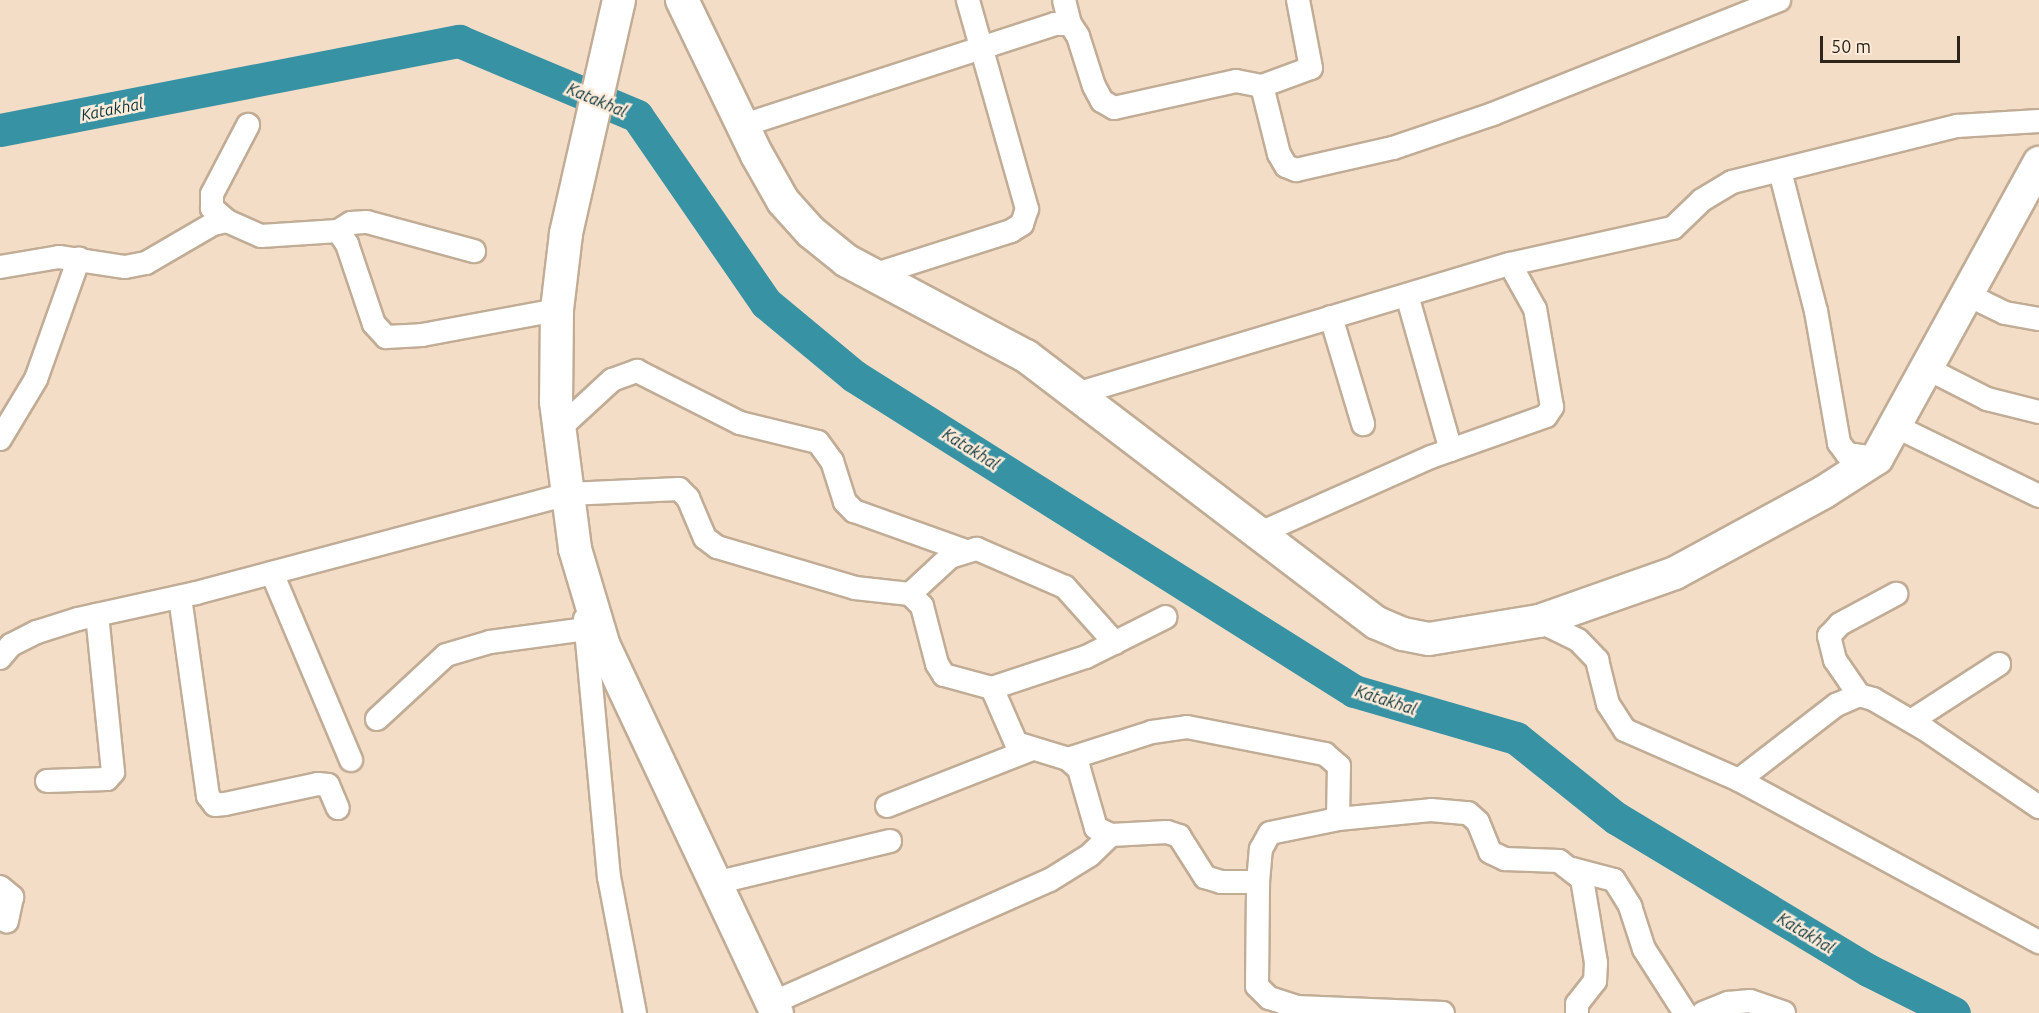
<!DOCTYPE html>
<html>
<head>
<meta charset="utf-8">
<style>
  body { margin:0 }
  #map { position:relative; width:2039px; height:1013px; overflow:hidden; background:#f4ddc6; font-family:Ubuntu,sans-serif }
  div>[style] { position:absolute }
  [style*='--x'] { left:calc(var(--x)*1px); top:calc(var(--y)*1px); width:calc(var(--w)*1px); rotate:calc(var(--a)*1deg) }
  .river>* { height:33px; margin:-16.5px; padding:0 16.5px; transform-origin:16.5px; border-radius:16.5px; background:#3792a4 }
  .roads { filter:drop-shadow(2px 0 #c1ac96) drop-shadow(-2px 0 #c1ac96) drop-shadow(0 2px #c1ac96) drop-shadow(0 -2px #c1ac96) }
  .street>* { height:22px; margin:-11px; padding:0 11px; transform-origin:11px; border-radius:11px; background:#fff }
  .secondary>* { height:32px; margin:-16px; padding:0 16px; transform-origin:16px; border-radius:16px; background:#fff }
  span { translate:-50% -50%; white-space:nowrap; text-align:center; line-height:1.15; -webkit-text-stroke:5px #feebd9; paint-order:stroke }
  .water-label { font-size:16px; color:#06323a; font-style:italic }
  .scale { position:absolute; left:1820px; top:36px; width:140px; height:27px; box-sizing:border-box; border:3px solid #2d251c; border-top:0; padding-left:8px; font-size:18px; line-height:21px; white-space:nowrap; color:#2d251c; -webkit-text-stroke:4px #feebd9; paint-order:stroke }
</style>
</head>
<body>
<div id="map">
  <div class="river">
    <i style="--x:0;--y:130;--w:468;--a:-11"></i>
    <i style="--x:459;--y:41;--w:193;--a:22.8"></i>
    <i style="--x:637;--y:116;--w:227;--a:55.4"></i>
    <i style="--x:766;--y:303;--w:114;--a:39.7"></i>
    <i style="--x:854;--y:376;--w:591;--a:32.21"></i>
    <i style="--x:1354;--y:691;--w:169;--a:16.2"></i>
    <i style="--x:1516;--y:738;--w:128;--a:38.7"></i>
    <i style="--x:1616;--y:818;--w:294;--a:31.1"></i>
    <i style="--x:1868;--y:970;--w:96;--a:26.6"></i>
  </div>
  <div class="roads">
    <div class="street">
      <i style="--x:1064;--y:0;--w:25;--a:76"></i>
      <i style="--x:1262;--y:86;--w:52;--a:-20.2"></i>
      <i style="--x:1311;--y:68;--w:69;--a:-100.8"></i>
      <i style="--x:744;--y:125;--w:327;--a:-18"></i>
      <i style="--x:1055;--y:24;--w:15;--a:0"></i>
      <i style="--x:1070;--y:24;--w:14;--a:56"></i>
      <i style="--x:1078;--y:36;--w:52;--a:72.3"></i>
      <i style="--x:1094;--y:86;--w:17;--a:62"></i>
      <i style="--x:1102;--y:101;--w:14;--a:30"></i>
      <i style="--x:1114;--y:108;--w:125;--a:-12.5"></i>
      <i style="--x:1236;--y:81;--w:26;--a:11"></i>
      <i style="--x:1262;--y:86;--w:70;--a:76"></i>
      <i style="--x:1279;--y:154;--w:14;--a:60"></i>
      <i style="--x:1286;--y:166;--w:11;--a:22"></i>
      <i style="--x:1296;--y:170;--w:99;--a:-12.8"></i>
      <i style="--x:1393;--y:148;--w:106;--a:-18.8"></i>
      <i style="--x:1493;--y:114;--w:308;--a:-21.7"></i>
      <i style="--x:1780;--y:171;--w:145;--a:75.6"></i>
      <i style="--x:1816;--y:311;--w:134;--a:80.1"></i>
      <i style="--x:1839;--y:443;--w:14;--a:54"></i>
      <i style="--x:1847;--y:454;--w:30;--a:8"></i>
      <i style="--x:227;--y:221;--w:20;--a:-139"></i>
      <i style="--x:212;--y:208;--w:14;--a:-90"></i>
      <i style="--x:212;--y:194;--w:78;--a:-62.4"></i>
      <i style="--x:338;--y:231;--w:15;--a:-32"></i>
      <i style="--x:351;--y:223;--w:16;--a:-4"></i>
      <i style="--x:367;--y:222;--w:111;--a:15.2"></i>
      <i style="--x:0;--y:267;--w:60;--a:-9.6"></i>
      <i style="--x:59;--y:257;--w:67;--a:8.6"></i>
      <i style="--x:125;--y:267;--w:21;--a:-11"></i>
      <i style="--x:146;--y:263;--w:78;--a:-30.2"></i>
      <i style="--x:213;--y:224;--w:14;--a:-12"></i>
      <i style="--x:227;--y:221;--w:37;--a:24"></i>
      <i style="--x:261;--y:236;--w:77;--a:-3.7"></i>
      <i style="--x:338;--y:231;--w:16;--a:55"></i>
      <i style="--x:347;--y:244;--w:84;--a:71.4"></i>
      <i style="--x:374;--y:324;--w:18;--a:47"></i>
      <i style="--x:386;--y:337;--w:36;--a:-3"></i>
      <i style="--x:422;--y:335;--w:137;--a:-10.5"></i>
      <i style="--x:873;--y:275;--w:145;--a:-17.7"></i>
      <i style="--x:1011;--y:231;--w:13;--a:-32"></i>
      <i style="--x:1022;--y:224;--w:16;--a:-72"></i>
      <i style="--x:1027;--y:209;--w:217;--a:-105.8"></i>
      <i style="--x:1966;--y:294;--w:43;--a:26"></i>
      <i style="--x:2005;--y:313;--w:35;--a:10"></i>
      <i style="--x:1407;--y:295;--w:161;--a:74.2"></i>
      <i style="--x:1331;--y:317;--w:112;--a:73.3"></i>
      <i style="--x:1926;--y:368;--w:68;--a:26.9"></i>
      <i style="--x:1987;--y:399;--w:54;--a:14"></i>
      <i style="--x:1076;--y:394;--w:453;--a:-16.7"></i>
      <i style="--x:1510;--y:264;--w:167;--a:-12.5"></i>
      <i style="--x:1673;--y:228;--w:40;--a:-44"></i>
      <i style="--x:1702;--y:200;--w:35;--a:-31"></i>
      <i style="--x:1732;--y:182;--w:232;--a:-14"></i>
      <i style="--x:1957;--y:126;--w:82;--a:-3.5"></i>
      <i style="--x:1895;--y:426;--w:160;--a:25.9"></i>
      <i style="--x:560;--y:428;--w:71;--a:-42.7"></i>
      <i style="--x:612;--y:380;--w:27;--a:-20"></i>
      <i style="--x:637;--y:371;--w:115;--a:26.8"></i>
      <i style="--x:740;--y:423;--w:80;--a:13.7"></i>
      <i style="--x:818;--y:442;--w:24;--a:54"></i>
      <i style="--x:832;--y:461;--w:43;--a:72.4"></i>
      <i style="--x:845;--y:502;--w:13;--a:45"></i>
      <i style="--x:854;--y:511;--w:116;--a:19.7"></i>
      <i style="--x:0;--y:439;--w:70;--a:-59"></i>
      <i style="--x:36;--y:379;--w:128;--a:-70.4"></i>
      <i style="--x:1260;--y:533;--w:187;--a:-24"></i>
      <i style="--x:1431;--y:457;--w:122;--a:-19.6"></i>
      <i style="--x:1546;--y:416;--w:11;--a:-56"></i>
      <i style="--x:1552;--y:407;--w:99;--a:-99.8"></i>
      <i style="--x:1535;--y:309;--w:51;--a:-119.1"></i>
      <i style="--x:272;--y:573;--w:203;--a:67.1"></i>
      <i style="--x:910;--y:594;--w:54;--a:-42.8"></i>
      <i style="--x:950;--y:557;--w:28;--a:-17"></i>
      <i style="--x:977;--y:549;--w:96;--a:23.4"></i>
      <i style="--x:1065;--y:587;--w:75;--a:48.2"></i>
      <i style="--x:180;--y:597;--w:201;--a:82"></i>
      <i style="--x:208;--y:796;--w:11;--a:52"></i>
      <i style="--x:215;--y:805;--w:10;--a:-6"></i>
      <i style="--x:225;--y:804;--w:95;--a:-12.1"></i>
      <i style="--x:318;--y:784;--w:10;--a:6"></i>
      <i style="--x:328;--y:785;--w:25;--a:67"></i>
      <i style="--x:585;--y:619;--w:259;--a:84.7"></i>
      <i style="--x:609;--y:877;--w:138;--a:79.2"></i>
      <i style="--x:1539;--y:621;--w:43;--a:26"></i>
      <i style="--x:1578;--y:640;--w:28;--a:46"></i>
      <i style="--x:1597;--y:660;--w:45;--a:76"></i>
      <i style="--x:1608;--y:704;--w:31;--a:57"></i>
      <i style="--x:1625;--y:730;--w:124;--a:23.7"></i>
      <i style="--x:1739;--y:780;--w:341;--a:28.4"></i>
      <i style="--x:0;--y:658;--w:17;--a:-50"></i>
      <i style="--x:11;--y:645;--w:29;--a:-27"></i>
      <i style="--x:37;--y:632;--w:43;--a:-17.6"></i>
      <i style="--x:78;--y:619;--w:121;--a:-12.4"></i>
      <i style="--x:196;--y:593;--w:385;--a:-14.9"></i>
      <i style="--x:568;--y:494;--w:111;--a:-2.6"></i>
      <i style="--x:679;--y:489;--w:13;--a:45"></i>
      <i style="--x:688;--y:498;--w:43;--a:67"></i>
      <i style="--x:705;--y:538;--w:15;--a:37"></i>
      <i style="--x:717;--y:547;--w:144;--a:16.5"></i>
      <i style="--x:855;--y:588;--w:55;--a:6.2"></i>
      <i style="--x:910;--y:594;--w:17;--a:45"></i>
      <i style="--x:922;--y:606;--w:60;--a:75.5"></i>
      <i style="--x:937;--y:664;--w:13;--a:58"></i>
      <i style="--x:944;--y:675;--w:50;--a:15.2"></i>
      <i style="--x:992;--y:688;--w:60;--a:66.4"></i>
      <i style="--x:1016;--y:743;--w:54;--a:17.1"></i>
      <i style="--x:1068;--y:759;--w:15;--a:42"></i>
      <i style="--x:1079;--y:769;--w:61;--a:73.9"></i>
      <i style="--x:1096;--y:828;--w:17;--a:25"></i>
      <i style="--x:1111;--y:835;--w:56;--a:-3.1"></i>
      <i style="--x:1167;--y:832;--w:13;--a:18"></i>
      <i style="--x:1179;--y:836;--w:49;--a:57.6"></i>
      <i style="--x:1205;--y:877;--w:17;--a:17"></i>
      <i style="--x:1221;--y:882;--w:37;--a:0"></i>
      <i style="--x:992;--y:688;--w:99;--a:-18.3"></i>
      <i style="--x:1086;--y:657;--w:89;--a:-26.6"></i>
      <i style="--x:1859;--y:695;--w:42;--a:-124.4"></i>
      <i style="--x:1835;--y:660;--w:25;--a:-104"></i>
      <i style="--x:1829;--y:636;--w:16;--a:-47"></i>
      <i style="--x:1840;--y:624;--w:64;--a:-28.2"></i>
      <i style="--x:377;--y:719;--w:94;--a:-42.8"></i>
      <i style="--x:446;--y:655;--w:46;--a:-16.5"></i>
      <i style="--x:490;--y:642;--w:97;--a:-7.7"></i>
      <i style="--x:1911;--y:721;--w:105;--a:-32.9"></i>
      <i style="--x:1068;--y:759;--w:88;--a:-17.8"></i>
      <i style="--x:1152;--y:732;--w:35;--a:-8"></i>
      <i style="--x:1187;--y:727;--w:141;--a:11.1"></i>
      <i style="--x:1325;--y:754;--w:18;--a:41"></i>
      <i style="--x:1339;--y:766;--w:53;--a:91.1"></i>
      <i style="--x:1739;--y:780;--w:123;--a:-37.7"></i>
      <i style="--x:1836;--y:705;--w:25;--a:-23"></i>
      <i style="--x:1859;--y:695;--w:15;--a:16"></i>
      <i style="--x:1873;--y:699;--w:61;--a:30.3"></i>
      <i style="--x:1926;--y:730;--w:137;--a:34.3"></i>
      <i style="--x:47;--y:781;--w:60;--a:-1.9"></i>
      <i style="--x:107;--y:779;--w:9;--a:-49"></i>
      <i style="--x:113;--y:772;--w:158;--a:-95.8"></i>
      <i style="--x:887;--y:806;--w:154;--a:-21.4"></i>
      <i style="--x:1572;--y:869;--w:43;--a:14.7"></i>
      <i style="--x:1614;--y:880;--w:31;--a:58"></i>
      <i style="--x:1630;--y:906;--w:45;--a:72"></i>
      <i style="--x:1644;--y:949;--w:76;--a:57.4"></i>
      <i style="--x:715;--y:883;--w:180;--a:-13.5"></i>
      <i style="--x:0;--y:887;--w:16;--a:40"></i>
      <i style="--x:12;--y:897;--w:25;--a:102"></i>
      <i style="--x:772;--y:1003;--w:304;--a:-23.9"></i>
      <i style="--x:1050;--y:880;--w:47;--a:-32"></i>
      <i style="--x:1090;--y:855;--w:29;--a:-44"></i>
      <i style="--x:1297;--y:1007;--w:146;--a:2.4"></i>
      <i style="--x:1302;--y:1013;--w:8;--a:-130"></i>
      <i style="--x:1297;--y:1007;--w:29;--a:-162"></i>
      <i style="--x:1269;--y:998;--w:17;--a:-135"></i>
      <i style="--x:1257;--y:986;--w:104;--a:-89.4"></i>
      <i style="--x:1258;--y:882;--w:33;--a:-85"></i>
      <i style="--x:1261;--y:849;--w:18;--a:-61"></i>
      <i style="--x:1270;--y:833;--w:69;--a:-11.6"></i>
      <i style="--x:1338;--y:819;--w:93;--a:-5.5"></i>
      <i style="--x:1431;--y:810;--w:37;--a:5"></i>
      <i style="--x:1468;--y:813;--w:13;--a:42"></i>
      <i style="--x:1478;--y:822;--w:32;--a:68"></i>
      <i style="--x:1490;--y:852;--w:17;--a:25"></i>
      <i style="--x:1505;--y:859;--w:54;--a:2.1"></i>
      <i style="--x:1559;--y:861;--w:29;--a:38"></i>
      <i style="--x:1582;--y:879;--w:85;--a:80.5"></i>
      <i style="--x:1596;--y:963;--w:18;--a:93"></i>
      <i style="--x:1595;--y:981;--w:29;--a:128"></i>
      <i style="--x:1577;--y:1004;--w:9;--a:90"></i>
      <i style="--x:1703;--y:1013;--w:27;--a:-22"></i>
      <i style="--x:1728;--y:1003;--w:22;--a:-5"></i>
      <i style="--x:1750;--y:1001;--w:36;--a:19"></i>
    </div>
    <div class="secondary">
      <i style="--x:619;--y:0;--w:240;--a:102.8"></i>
      <i style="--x:566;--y:234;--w:77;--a:96.8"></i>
      <i style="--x:557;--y:310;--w:92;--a:90.6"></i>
      <i style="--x:556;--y:402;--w:148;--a:82.6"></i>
      <i style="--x:575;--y:549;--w:101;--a:73.4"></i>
      <i style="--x:604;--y:646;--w:406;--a:64.8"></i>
      <i style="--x:682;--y:0;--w:172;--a:64.2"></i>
      <i style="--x:757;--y:155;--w:53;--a:60.5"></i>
      <i style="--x:783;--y:201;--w:42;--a:47.9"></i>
      <i style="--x:811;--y:232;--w:46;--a:38.9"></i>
      <i style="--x:847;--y:261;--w:203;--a:28"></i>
      <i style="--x:1026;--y:356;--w:441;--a:37.3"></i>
      <i style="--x:1377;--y:623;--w:28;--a:23"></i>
      <i style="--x:1403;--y:634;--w:26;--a:11"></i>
      <i style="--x:1429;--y:639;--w:111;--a:-9.3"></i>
      <i style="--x:1539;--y:621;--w:144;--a:-19.4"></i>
      <i style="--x:1675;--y:573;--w:170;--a:-28.5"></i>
      <i style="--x:1824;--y:492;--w:63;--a:-32.7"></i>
      <i style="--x:1877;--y:458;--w:337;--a:-61.2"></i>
    </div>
  </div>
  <div class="water-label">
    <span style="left:597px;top:100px;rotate:23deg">Katakhal</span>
    <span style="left:112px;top:109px;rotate:-11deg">Katakhal</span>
    <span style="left:971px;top:449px;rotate:32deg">Katakhal</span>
    <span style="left:1386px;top:700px;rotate:18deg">Katakhal</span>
    <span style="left:1806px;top:933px;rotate:31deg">Katakhal</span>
  </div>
  <div class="scale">50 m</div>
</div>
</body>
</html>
